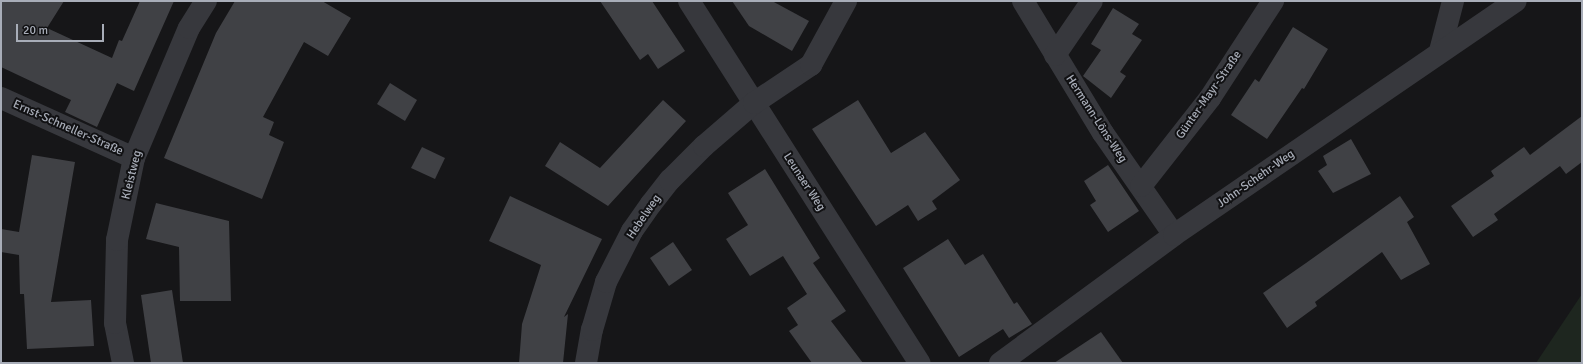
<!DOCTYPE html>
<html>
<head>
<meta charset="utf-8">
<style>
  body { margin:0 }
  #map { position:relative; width:1583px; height:364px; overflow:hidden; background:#161618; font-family:Signika,sans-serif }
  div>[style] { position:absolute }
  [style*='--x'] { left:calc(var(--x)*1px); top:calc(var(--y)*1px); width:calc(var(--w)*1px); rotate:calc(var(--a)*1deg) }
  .green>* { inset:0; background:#1e261f }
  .building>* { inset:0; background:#404145 }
  .minor>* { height:22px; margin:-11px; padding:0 11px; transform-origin:11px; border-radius:11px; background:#37383d }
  span { translate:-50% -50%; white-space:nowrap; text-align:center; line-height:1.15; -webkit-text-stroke:4px #111113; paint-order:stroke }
  .street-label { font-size:12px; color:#a8adb8 }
  .frame { position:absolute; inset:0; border:2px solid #a8adb8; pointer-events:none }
  .scale { position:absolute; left:16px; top:24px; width:88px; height:18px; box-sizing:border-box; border:2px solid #a8adb8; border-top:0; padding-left:5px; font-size:12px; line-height:14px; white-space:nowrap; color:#a8adb8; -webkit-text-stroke:3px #111113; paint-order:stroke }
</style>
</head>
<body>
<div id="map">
  <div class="green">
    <i style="clip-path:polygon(1582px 294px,1582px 363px,1536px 363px)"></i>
  </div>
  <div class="building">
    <i style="clip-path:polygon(1px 1px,64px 1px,47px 28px,112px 58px,119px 40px,122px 41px,140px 1px,174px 1px,134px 91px,117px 83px,97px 127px,65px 112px,71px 100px,1px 67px)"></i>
    <i style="clip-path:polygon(235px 1px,322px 1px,351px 18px,328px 56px,304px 42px,263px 117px,274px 122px,269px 135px,284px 142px,262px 199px,164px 158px,216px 33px)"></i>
    <i style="clip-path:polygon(600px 1px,652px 1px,685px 51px,658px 69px,648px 54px,640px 60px)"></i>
    <i style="clip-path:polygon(732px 1px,772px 1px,809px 21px,792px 51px,749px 26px)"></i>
    <i style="clip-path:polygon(1113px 8px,1139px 24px,1132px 34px,1142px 40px,1120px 72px,1126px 76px,1111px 98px,1083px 76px,1101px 50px,1091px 44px)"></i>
    <i style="clip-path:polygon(1293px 27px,1328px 49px,1304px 89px,1302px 88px,1267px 139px,1231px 115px,1255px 79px,1259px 82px)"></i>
    <i style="clip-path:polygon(390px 83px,417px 100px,405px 121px,377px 104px)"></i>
    <i style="clip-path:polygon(663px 100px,686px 121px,608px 206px,545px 166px,560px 142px,600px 168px)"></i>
    <i style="clip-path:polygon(858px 100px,891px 153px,925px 132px,960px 180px,932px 201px,937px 209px,918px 221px,908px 205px,876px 226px,812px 129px)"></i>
    <i style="clip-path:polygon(1582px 116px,1582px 162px,1566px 174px,1560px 166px,1494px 214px,1498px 220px,1473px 237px,1451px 206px,1494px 176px,1491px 171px,1524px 147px,1530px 155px)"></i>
    <i style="clip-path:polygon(1351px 139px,1371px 174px,1333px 193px,1318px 171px,1327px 165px,1323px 156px)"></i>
    <i style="clip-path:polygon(422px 147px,445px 158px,435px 179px,411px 168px)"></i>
    <i style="clip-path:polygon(32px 155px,75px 162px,51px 302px,91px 300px,94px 346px,27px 349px,24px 294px,20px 294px,19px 255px,1px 252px,1px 229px,19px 232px)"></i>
    <i style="clip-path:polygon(1108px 165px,1139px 211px,1108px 232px,1090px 205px,1096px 201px,1084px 181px)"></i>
    <i style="clip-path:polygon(765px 169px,820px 258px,813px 263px,846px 311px,831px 321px,863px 363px,812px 363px,789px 331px,798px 325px,787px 308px,807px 294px,783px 256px,750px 276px,726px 239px,748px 225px,728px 193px)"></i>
    <i style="clip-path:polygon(510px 196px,602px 239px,564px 317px,568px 314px,563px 363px,519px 363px,522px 324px,541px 265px,489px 241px)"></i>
    <i style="clip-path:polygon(1400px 196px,1414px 217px,1407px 222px,1430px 264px,1401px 280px,1382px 252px,1315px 302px,1317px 306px,1287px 328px,1263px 293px,1306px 263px)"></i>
    <i style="clip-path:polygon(156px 203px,229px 221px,231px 301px,180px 301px,179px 247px,146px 239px)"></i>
    <i style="clip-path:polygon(948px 239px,965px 265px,983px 254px,1014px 304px,1017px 302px,1032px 324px,1009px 338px,1003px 329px,959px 357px,903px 268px)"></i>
    <i style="clip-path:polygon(673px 242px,692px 270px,669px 286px,650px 258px)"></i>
    <i style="clip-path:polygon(172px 290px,183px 363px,151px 363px,141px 295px)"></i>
    <i style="clip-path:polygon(1101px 332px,1123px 363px,1054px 363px)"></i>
  </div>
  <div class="minor">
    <i style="--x:689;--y:1;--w:429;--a:57.5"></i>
    <i style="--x:1023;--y:1;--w:154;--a:58.8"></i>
    <i style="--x:1103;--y:133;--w:124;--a:55.2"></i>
    <i style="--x:1440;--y:51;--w:52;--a:-75.4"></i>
    <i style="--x:1055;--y:55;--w:65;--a:-55.6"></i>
    <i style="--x:1;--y:98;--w:146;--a:24.3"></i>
    <i style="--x:1141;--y:186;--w:112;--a:-51.9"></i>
    <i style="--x:1210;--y:98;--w:116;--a:-57"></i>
    <i style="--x:123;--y:363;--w:41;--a:-101.3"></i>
    <i style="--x:115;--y:323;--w:83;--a:-88.6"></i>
    <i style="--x:117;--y:240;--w:84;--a:-78.3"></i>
    <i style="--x:134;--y:158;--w:141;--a:-67.1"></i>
    <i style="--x:189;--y:28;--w:32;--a:-58"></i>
    <i style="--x:586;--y:363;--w:34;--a:-80"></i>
    <i style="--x:592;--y:330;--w:50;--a:-73.7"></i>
    <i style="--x:606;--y:282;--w:57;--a:-63"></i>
    <i style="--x:632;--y:231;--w:33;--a:-55"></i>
    <i style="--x:651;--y:204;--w:31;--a:-52"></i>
    <i style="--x:670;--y:180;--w:48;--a:-45"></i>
    <i style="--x:704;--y:146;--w:66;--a:-40.7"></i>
    <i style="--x:754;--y:103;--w:69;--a:-33.7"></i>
    <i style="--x:811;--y:65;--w:73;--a:-61.3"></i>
    <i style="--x:1000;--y:363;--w:216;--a:-36.3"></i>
    <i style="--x:1174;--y:235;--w:414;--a:-34.4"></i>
  </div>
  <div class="street-label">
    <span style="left:1209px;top:95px;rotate:-55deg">Günter-Mayr-Straße</span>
    <span style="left:1096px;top:119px;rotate:57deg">Hermann-Löns-Weg</span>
    <span style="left:68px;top:128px;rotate:24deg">Ernst-Schneller-Straße</span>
    <span style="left:132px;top:175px;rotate:-76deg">Kleistweg</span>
    <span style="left:1256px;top:179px;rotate:-35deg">John-Schehr-Weg</span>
    <span style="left:804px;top:182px;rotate:57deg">Leunaer Weg</span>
    <span style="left:644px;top:217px;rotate:-56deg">Hebelweg</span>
  </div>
  <div class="frame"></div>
  <div class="scale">20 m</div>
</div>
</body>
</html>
